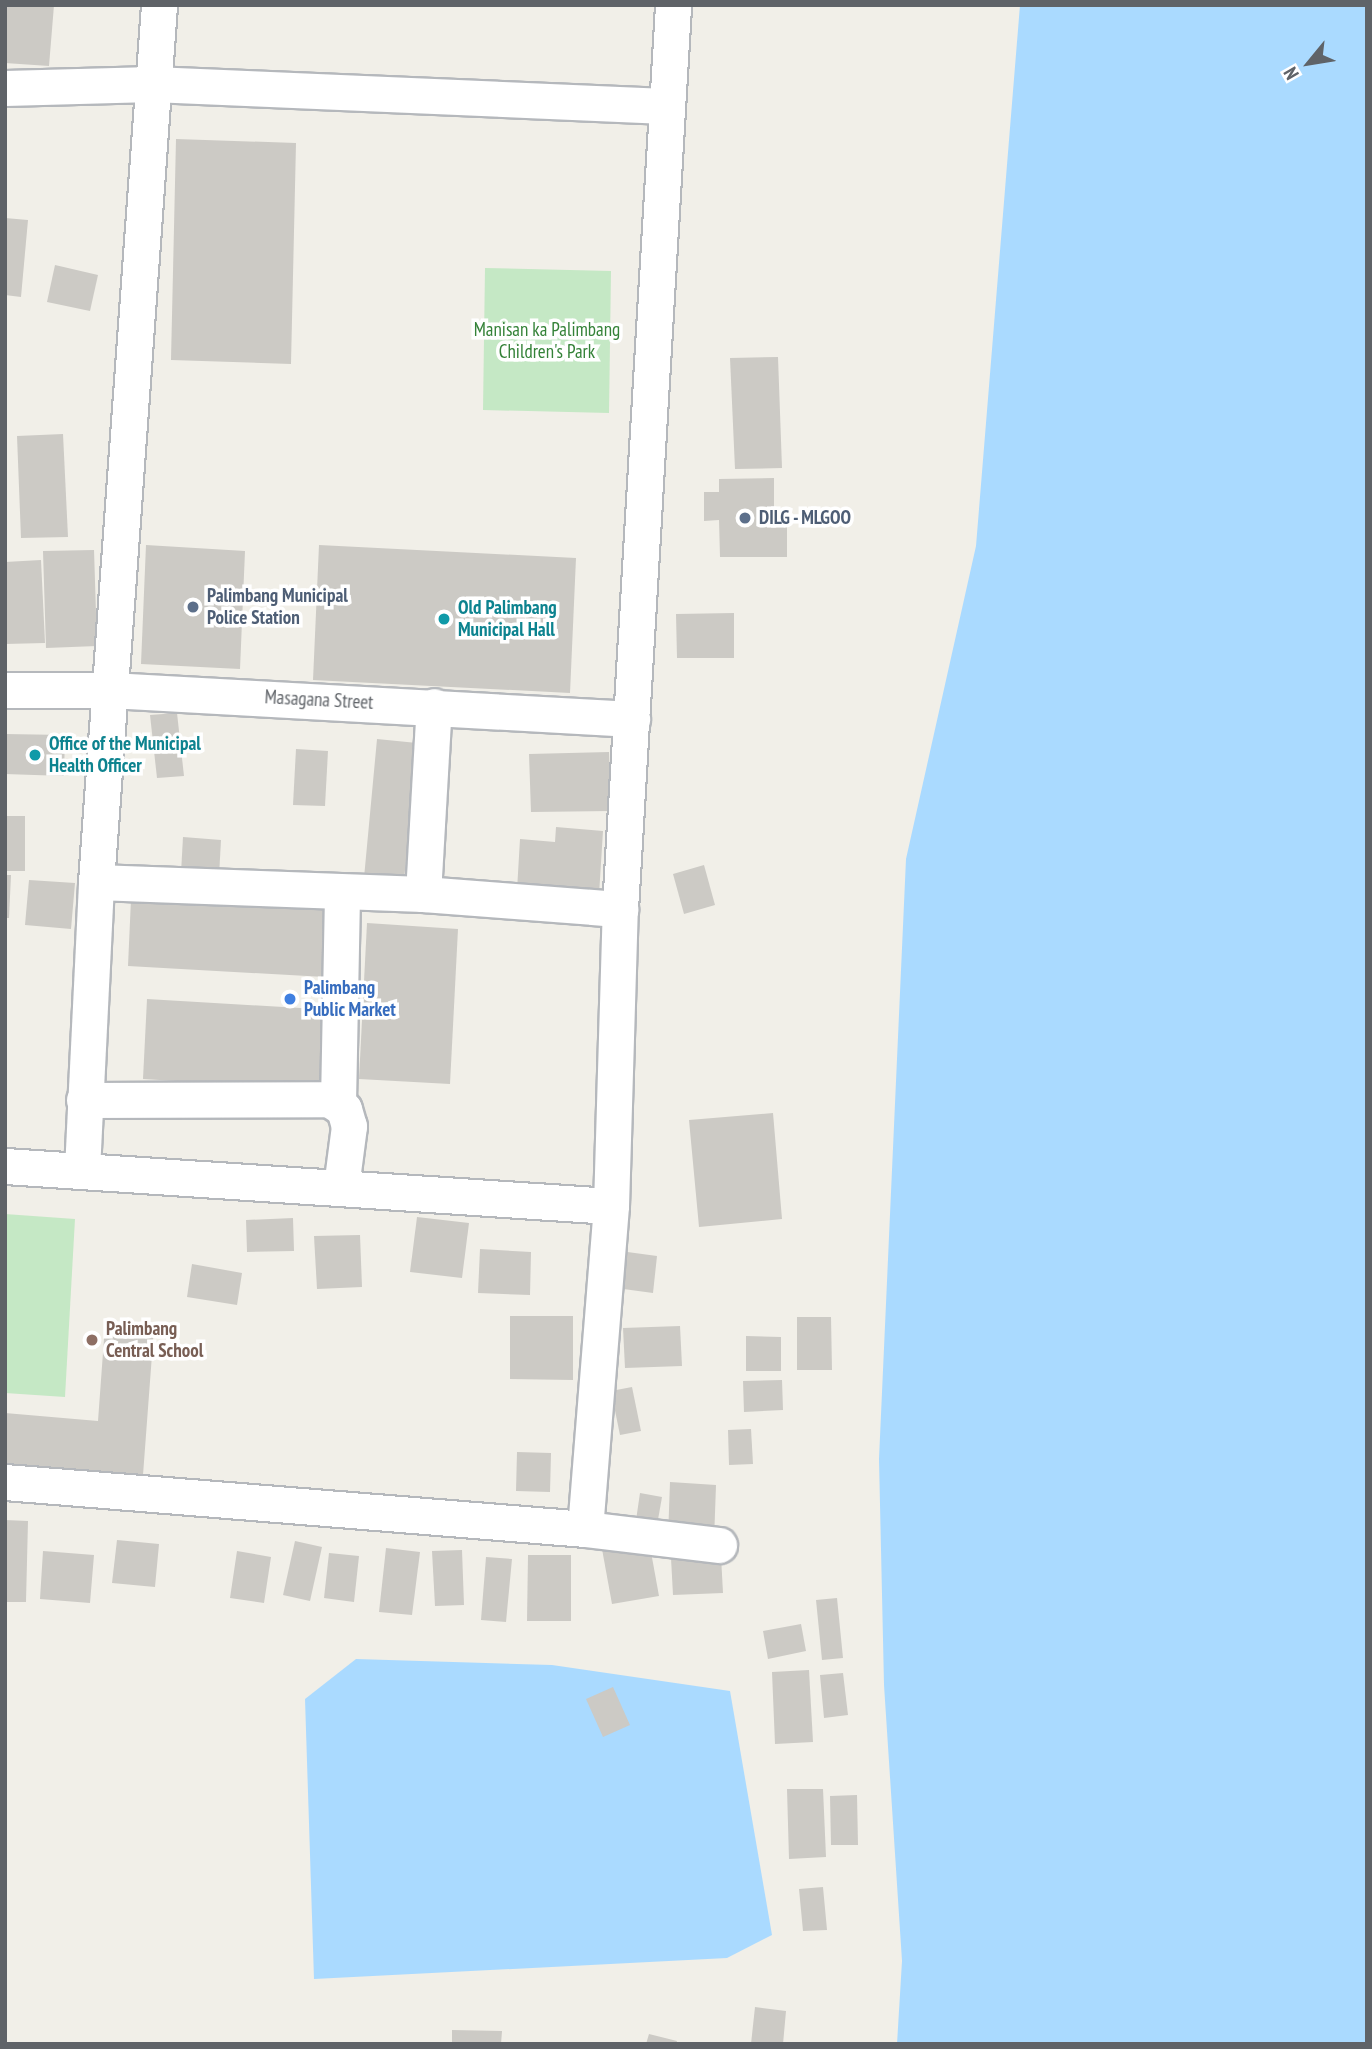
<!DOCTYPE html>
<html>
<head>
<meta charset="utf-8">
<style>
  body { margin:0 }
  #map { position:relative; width:1372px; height:2049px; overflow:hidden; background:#f1efe8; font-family:"PT Sans Narrow",sans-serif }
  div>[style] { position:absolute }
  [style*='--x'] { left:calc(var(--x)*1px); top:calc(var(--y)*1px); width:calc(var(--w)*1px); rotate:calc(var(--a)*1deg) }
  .green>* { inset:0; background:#c5e8c5 }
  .water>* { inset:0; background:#aadaff }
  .building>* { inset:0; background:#cccac5 }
  .roads { filter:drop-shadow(2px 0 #b5b8bc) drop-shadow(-2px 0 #b5b8bc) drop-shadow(0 2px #b5b8bc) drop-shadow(0 -2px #b5b8bc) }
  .minor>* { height:35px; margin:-17.5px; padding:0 17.5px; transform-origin:17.5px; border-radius:17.5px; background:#fff }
  .dots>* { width:19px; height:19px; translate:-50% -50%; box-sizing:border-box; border:4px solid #fff; border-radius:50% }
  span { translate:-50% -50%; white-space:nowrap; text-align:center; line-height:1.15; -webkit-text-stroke:7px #fff; paint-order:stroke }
  .park-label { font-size:19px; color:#348238 }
  .service-label { font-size:19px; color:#4e5e75; font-weight:700 }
  .left { translate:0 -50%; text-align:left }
  .culture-label { font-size:19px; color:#0d838f; font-weight:700 }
  .street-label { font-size:19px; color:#5f6368 }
  .shop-label { font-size:19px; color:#366cbe; font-weight:700 }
  .education-label { font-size:19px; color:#785e54; font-weight:700 }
  .frame { position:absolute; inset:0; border:7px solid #5f6368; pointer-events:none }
  .north { position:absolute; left:1274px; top:28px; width:70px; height:70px; -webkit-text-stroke:5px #fff; paint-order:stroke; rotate:240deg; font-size:19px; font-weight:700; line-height:28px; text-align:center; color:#5f6368 }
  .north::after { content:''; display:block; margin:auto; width:24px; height:32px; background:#5f6368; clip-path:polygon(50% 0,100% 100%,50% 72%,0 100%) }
</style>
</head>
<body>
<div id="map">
  <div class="green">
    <i style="clip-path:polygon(485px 268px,611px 271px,609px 413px,483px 410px)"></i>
    <i style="clip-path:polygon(5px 1214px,75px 1219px,65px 1397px,5px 1393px)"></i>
  </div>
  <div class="water">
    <i style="clip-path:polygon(1020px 5px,1367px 5px,1367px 2044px,897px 2044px,902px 1961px,884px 1685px,879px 1459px,906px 859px,976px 546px)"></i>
    <i style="clip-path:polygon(356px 1659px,552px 1665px,730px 1691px,772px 1935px,727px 1958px,314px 1979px,305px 1699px)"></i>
  </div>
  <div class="building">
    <i style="clip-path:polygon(5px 5px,54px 5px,49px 66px,5px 63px)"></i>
    <i style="clip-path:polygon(176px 139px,296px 143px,291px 364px,171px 360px)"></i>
    <i style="clip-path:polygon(5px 218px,28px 220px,21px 297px,5px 295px)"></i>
    <i style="clip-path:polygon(55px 265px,98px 275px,90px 311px,47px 302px)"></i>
    <i style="clip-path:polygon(778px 357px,782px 468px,735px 469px,730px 358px)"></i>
    <i style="clip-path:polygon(63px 434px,68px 537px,21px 538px,17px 436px)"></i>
    <i style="clip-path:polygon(774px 478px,774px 516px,787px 516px,787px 557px,720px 557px,719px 520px,704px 521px,704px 492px,719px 492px,719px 479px)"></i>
    <i style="clip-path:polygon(146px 545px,245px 551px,240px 669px,141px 664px)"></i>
    <i style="clip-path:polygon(319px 545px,576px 558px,570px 693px,313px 680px)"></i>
    <i style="clip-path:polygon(94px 550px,97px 646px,46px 648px,43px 551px)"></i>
    <i style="clip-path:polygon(41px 560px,45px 643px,5px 644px,5px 562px)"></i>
    <i style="clip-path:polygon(734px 613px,734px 658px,677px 658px,676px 614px)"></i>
    <i style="clip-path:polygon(177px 713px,184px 776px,157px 778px,150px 715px)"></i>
    <i style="clip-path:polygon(5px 734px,65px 735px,64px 776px,5px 774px)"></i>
    <i style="clip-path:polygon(377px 739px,417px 743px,404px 881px,364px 878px)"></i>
    <i style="clip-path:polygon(296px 749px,328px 751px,325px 806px,293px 805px)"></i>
    <i style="clip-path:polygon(609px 752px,611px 811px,531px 812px,529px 754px)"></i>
    <i style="clip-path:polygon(5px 816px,25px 816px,25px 871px,5px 871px)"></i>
    <i style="clip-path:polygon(556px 827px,603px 831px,599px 895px,517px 890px,520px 839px,555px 842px)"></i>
    <i style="clip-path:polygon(183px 837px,221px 840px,219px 876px,181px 873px)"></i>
    <i style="clip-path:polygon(704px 865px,715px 905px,684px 914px,673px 874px)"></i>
    <i style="clip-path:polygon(5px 875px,11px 875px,9px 918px,5px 918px)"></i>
    <i style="clip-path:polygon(29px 880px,75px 883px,71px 929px,25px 925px)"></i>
    <i style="clip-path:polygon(131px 899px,328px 909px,325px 977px,128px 966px)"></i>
    <i style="clip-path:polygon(367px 923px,458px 929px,450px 1084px,359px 1079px)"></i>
    <i style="clip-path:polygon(147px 999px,334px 1010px,330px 1090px,143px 1079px)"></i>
    <i style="clip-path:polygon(773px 1113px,782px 1219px,699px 1227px,689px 1120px)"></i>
    <i style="clip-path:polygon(417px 1217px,469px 1223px,462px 1278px,410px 1272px)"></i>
    <i style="clip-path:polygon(293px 1218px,294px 1251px,247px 1252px,246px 1220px)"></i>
    <i style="clip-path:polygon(360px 1235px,362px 1287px,317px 1289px,314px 1236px)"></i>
    <i style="clip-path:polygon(480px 1249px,531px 1252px,530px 1295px,478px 1293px)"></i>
    <i style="clip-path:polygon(620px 1251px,657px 1256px,653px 1293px,616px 1288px)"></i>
    <i style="clip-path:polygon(192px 1264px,242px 1273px,237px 1305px,187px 1297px)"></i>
    <i style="clip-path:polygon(510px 1316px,573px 1316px,573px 1380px,510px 1379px)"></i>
    <i style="clip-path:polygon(797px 1317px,831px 1317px,832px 1370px,797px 1370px)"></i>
    <i style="clip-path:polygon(105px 1325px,154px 1328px,143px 1475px,5px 1464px,5px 1413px,98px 1421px)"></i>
    <i style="clip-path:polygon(680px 1326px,682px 1366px,625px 1368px,623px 1328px)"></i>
    <i style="clip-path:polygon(746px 1336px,781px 1337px,781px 1371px,746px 1371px)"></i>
    <i style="clip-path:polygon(782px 1380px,783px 1410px,744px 1412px,743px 1381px)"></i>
    <i style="clip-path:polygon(632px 1387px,641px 1431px,620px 1435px,611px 1391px)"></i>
    <i style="clip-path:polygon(751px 1429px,753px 1464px,729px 1465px,728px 1430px)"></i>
    <i style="clip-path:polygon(517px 1452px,551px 1453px,550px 1492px,516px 1491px)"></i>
    <i style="clip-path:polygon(670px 1482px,716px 1485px,714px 1541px,668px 1538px)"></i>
    <i style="clip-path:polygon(640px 1493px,662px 1497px,656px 1531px,635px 1527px)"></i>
    <i style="clip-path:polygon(5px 1520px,28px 1521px,26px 1602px,5px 1602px)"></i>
    <i style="clip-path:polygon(117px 1540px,159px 1544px,155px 1587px,112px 1583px)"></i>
    <i style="clip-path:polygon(295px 1541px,322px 1547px,310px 1601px,283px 1595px)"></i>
    <i style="clip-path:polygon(649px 1541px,659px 1596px,612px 1604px,602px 1549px)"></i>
    <i style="clip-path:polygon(386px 1548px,420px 1552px,412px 1615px,379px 1612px)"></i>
    <i style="clip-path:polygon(462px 1550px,464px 1605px,435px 1606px,432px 1551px)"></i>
    <i style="clip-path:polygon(43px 1551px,94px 1555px,90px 1603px,40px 1599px)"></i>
    <i style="clip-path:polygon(237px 1551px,271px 1557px,264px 1603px,230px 1598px)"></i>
    <i style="clip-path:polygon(329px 1553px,359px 1556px,354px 1602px,324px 1598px)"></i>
    <i style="clip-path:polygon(528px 1555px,571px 1555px,571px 1621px,527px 1621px)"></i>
    <i style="clip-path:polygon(721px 1556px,723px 1593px,673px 1595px,671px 1558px)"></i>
    <i style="clip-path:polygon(486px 1557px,512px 1559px,506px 1622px,481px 1620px)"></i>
    <i style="clip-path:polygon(837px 1598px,843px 1658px,822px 1660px,816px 1600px)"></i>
    <i style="clip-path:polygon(801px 1624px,806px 1651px,768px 1659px,763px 1631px)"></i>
    <i style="clip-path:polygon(809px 1670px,813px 1742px,775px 1744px,772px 1672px)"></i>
    <i style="clip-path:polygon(843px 1673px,848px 1715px,824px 1718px,820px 1675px)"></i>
    <i style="clip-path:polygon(613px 1687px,630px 1725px,603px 1737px,586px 1699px)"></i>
    <i style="clip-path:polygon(787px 1789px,823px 1789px,826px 1857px,789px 1859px)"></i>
    <i style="clip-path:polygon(857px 1795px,858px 1845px,831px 1845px,830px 1796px)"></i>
    <i style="clip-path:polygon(823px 1887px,827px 1930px,803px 1931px,799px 1889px)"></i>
    <i style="clip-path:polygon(755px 2007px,786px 2011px,783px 2044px,751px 2044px)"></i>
    <i style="clip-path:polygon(452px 2030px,502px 2031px,501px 2044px,452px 2044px)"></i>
    <i style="clip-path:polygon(649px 2034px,677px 2041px,676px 2044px,646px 2044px)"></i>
  </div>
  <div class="roads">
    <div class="minor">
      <i style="--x:5;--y:88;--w:147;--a:-1.6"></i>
      <i style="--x:152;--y:84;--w:514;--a:2.45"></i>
      <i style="--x:5;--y:690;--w:105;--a:0"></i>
      <i style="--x:110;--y:690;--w:523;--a:3.18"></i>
      <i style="--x:96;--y:882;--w:327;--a:2.1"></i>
      <i style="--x:423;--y:894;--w:198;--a:4.4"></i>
      <i style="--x:423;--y:894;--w:188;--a:-86.7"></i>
      <i style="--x:84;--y:1100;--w:245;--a:-0.2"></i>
      <i style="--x:329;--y:1099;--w:18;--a:34"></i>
      <i style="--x:344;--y:1109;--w:18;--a:74"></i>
      <i style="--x:349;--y:1126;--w:62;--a:97.5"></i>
      <i style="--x:338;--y:1103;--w:211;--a:-88.9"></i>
      <i style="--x:5;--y:1166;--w:607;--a:3.78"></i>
      <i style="--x:82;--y:1170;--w:288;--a:-87.2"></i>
      <i style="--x:96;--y:882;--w:879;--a:-85.89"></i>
      <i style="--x:5;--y:1482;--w:582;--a:4.63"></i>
      <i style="--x:585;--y:1529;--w:135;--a:6.8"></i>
      <i style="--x:585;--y:1529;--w:324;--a:-85.4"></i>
      <i style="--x:611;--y:1206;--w:297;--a:-88.3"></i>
      <i style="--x:620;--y:909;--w:906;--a:-86.64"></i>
    </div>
  </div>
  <div class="dots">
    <i style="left:745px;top:518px;background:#5c6f8a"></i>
    <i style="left:193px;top:607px;background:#5c6f8a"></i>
    <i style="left:444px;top:619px;background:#0f9aa8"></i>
    <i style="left:35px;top:755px;background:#0f9aa8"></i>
    <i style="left:290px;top:999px;background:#3f7fe0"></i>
    <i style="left:92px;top:1340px;background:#8d6e63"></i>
  </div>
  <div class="park-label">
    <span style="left:547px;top:341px">Manisan ka Palimbang<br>Children's Park</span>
  </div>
  <div class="service-label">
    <span class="left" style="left:759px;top:518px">DILG - MLGOO</span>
    <span class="left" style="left:207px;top:607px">Palimbang Municipal<br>Police Station</span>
  </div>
  <div class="culture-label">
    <span class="left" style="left:458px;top:619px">Old Palimbang<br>Municipal Hall</span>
    <span class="left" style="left:49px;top:755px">Office of the Municipal<br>Health Officer</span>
  </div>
  <div class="street-label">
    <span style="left:319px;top:700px;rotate:3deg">Masagana Street</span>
  </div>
  <div class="shop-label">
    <span class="left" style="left:304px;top:999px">Palimbang<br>Public Market</span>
  </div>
  <div class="education-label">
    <span class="left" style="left:106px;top:1340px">Palimbang<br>Central School</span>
  </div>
  <div class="frame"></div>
  <div class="north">N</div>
</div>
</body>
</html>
